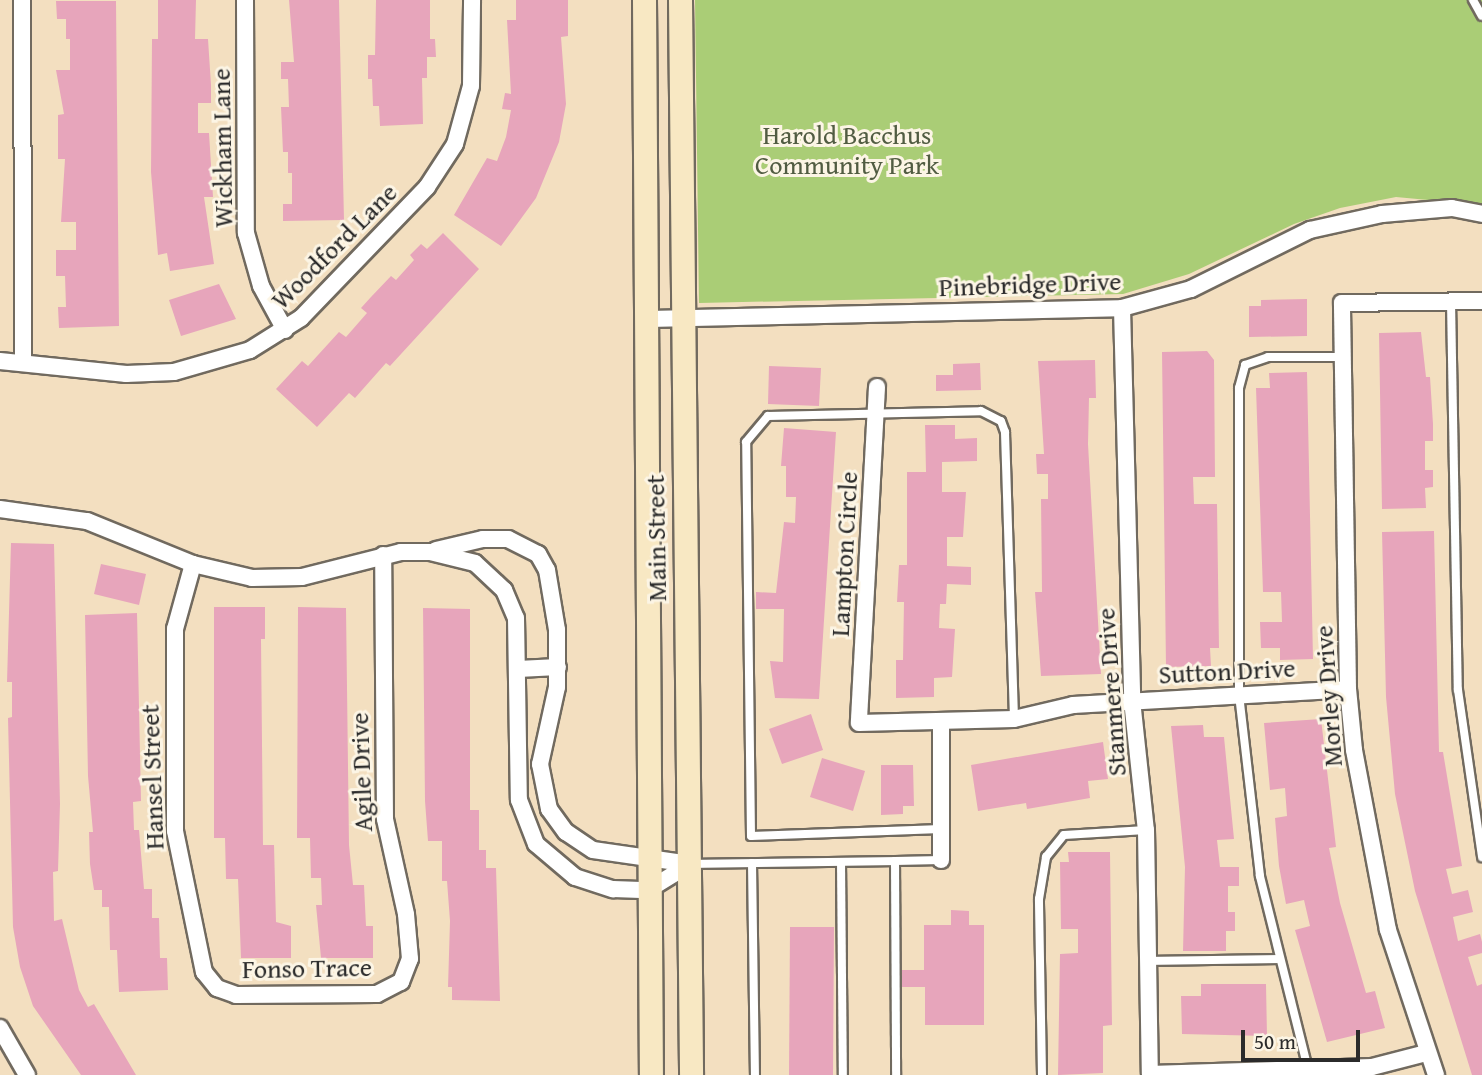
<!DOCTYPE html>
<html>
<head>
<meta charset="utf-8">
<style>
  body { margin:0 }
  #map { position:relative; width:1482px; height:1075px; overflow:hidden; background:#f3dfc0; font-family:"Gentium Book Plus",serif }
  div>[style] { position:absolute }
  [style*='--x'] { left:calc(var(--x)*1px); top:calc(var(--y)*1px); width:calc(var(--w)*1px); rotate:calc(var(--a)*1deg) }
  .green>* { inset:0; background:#aacd76 }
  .building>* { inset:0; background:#e7a5bb }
  .roads { filter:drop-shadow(2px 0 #716a5f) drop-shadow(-2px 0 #716a5f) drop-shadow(0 2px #716a5f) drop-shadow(0 -2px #716a5f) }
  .service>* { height:8px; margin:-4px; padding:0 4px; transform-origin:4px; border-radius:4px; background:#fff }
  .minor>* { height:16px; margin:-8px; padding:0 8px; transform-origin:8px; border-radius:8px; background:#fff }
  .secondary>* { height:23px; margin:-11.5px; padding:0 11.5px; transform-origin:11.5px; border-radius:11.5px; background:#f8e8c3 }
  span { translate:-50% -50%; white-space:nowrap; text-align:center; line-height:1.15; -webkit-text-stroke:6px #fcf5e5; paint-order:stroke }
  .park-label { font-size:26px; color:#515c42 }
  .street-label { font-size:26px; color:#2b2b2b }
  .scale { position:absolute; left:1241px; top:1030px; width:119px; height:32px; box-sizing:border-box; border:4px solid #2b2b2b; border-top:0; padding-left:9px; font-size:21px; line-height:24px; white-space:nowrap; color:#2b2b2b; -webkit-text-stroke:5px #fcf5e5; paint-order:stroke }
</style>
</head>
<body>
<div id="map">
  <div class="green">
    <i style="clip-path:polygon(695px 0,1482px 0,1482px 205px,1396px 197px,1340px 208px,1294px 224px,1189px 274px,1123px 294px,699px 303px)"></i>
  </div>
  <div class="building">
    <i style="clip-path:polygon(158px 0,196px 0,195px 39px,208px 39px,211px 85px,211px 103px,198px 103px,198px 133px,209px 133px,213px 197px,204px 197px,214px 264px,170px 271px,167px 253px,158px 255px,151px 172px,152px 39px,158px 39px)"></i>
    <i style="clip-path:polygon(289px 0,339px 0,344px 220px,283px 221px,283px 204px,292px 204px,292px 173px,288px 173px,288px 152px,283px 152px,281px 107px,289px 107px,288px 79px,281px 79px,281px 62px,294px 62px)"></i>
    <i style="clip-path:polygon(376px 0,430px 0,430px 39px,435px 39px,436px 57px,427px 57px,427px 78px,422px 78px,423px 124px,380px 126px,379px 106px,373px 106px,372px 79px,368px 79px,368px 55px,375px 55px)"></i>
    <i style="clip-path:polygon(516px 0,568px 0,568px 36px,561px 37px,566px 104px,559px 142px,536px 198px,501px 246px,454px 215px,487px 158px,497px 161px,506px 137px,511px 110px,502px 109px,505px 93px,511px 94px,507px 20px,516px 20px)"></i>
    <i style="clip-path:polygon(56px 1px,116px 1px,119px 326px,59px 328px,58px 307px,66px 307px,65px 276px,56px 276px,56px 250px,76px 250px,76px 222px,61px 222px,65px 159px,58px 159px,58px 115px,64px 114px,56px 70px,70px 70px,70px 39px,66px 39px,66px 19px,57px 19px)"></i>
    <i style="clip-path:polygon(443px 233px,479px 269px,390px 366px,386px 363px,355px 398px,349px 393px,317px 427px,276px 389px,302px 361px,308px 366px,339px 332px,346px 337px,367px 313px,361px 308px,371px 297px,391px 276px,396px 280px,414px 260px,410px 255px,421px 244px,427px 249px)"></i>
    <i style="clip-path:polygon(219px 284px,236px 319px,181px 336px,169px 300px)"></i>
    <i style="clip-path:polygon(1307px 299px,1307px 336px,1249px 337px,1249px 306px,1261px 306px,1261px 300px)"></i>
    <i style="clip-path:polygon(1421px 332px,1426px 377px,1430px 377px,1433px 424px,1433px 441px,1425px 441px,1425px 470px,1433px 470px,1433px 487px,1425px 488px,1426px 508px,1382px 509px,1379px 333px)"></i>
    <i style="clip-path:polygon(1162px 352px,1207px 351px,1214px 360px,1215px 477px,1193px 477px,1194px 504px,1217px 504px,1219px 648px,1210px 648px,1211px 666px,1166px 667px)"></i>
    <i style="clip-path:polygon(1095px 360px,1096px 398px,1089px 398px,1088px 444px,1101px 674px,1041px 676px,1035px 592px,1042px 592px,1041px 499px,1048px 499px,1048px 474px,1037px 474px,1036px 454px,1044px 454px,1038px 361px)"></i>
    <i style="clip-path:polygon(980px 363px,981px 390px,936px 391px,936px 375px,953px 375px,953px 364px)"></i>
    <i style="clip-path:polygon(769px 366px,821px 368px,819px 406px,768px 404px)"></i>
    <i style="clip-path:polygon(1307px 372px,1313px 659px,1280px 660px,1280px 648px,1261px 648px,1260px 622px,1282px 622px,1281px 592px,1263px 592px,1256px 388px,1270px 388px,1269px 373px)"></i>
    <i style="clip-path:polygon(925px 425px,955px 425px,955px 439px,977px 438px,977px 461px,942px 462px,942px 492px,966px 492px,963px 537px,947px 537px,947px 566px,971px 567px,971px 585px,947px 584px,946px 604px,940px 604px,939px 628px,955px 629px,952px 677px,934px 678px,934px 697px,896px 698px,896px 660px,903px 660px,904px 602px,897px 602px,899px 565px,907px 565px,907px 472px,926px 472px)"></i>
    <i style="clip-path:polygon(784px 428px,836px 432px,819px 699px,775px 698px,770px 661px,783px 662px,784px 609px,756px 609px,756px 592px,776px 593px,784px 522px,795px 523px,796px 497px,786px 497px,786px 466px,781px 466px)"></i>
    <i style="clip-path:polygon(1434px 531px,1439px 752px,1443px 752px,1462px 866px,1446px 869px,1452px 894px,1468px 890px,1473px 912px,1453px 917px,1458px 941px,1480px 934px,1482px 942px,1482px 953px,1468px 957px,1477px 986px,1482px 984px,1482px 1075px,1472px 1075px,1415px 891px,1395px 794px,1386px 697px,1382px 532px)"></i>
    <i style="clip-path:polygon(11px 543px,54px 544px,60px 804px,58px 871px,53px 872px,54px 921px,62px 919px,79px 990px,88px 1007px,94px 1004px,136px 1075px,81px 1075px,33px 1006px,20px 967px,13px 927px,8px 718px,12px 717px,12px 682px,7px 682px)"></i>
    <i style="clip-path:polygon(101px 564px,146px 574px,139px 605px,94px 594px)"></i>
    <i style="clip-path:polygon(214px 607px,265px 607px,265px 639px,261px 639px,263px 845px,274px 845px,276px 922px,291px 926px,291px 958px,241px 958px,238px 879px,226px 879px,225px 838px,214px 838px)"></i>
    <i style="clip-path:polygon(298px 607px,346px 608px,349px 845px,353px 885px,364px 885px,366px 926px,373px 926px,373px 958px,321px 958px,316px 905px,322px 905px,321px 878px,311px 878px,310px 838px,297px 838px)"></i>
    <i style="clip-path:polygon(423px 608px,470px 609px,470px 810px,479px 810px,479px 850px,486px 850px,486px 868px,496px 868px,500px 1001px,452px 1000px,452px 987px,448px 987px,450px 921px,447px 881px,442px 881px,442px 841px,428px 841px,425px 801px)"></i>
    <i style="clip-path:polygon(137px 613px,141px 801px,133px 802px,134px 830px,139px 830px,144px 889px,152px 889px,152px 918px,159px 918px,160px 958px,167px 958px,168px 990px,119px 992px,117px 950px,110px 950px,109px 907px,102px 907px,102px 890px,94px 890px,90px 864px,89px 832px,93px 832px,88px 776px,85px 615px)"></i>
    <i style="clip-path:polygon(811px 714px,823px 750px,782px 764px,769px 729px)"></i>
    <i style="clip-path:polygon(1321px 719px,1336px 847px,1329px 848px,1340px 903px,1366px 993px,1375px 991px,1385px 1028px,1327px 1042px,1295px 930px,1310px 926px,1304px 900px,1286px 904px,1279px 866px,1275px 818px,1287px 816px,1285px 788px,1270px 790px,1264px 723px)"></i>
    <i style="clip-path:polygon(1203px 725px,1204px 737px,1224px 737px,1234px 839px,1217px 840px,1220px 867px,1239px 867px,1239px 886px,1228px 886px,1228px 912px,1235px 912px,1235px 931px,1226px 931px,1226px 951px,1183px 951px,1185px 867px,1171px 726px)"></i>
    <i style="clip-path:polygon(1103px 742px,1108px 779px,1088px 781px,1090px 798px,1027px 809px,1026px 803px,978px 811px,971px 765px)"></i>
    <i style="clip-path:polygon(822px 758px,865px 771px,853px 811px,810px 797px)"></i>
    <i style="clip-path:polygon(881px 765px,913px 765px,914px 806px,903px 806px,903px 814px,881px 815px)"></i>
    <i style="clip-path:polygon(1068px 852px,1110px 852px,1112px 1025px,1103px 1026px,1103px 1073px,1058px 1075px,1060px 954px,1078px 953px,1078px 929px,1061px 929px,1060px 862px,1069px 862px)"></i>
    <i style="clip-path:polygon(951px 910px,969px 911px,969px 925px,984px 925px,984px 1025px,925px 1025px,925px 987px,902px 987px,902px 970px,924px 970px,924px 925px,951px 925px)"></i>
    <i style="clip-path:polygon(790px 927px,834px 927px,833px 1075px,789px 1075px)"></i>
    <i style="clip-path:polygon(1201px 984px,1266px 984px,1267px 1036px,1182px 1034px,1181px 996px,1201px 996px)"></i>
  </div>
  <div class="roads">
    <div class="service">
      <i style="--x:1473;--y:0;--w:18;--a:61"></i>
      <i style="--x:1451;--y:301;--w:389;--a:89"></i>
      <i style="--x:1458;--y:690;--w:169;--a:81.8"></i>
      <i style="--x:941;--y:829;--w:190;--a:177.9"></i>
      <i style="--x:751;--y:836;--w:394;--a:-90.7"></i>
      <i style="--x:746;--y:442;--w:34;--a:-50"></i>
      <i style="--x:768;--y:416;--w:213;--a:-1.3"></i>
      <i style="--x:981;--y:411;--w:22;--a:27"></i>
      <i style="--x:1001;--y:421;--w:12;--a:70"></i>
      <i style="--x:1005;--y:432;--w:287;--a:88.2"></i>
      <i style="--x:895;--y:861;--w:46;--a:-1.2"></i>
      <i style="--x:841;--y:862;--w:213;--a:89.5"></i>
      <i style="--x:752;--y:863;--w:212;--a:89.2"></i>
      <i style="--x:691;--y:864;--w:204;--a:-0.8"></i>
      <i style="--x:895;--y:861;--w:214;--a:89.7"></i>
      <i style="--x:1148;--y:961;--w:129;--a:-0.9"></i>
      <i style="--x:1308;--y:1069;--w:199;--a:-104"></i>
      <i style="--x:1260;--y:876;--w:182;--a:-96.6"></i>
      <i style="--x:1239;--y:695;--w:307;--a:-90"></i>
      <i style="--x:1239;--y:388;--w:24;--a:-75"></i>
      <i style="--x:1245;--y:365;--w:24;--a:-19"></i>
      <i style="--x:1268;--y:357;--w:75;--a:0"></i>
      <i style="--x:1042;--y:1075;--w:176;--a:-91"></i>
      <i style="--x:1039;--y:899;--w:43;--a:-80.5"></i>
      <i style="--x:1046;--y:857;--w:28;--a:-51"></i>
      <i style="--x:1064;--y:835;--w:82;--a:-3.5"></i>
    </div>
    <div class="minor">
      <i style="--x:22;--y:0;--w:363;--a:89.8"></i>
      <i style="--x:245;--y:0;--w:233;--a:89.8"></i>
      <i style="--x:246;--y:233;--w:55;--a:74.2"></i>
      <i style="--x:261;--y:286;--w:50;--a:61.4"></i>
      <i style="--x:1122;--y:308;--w:392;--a:88.5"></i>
      <i style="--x:1132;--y:700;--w:131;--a:83.9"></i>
      <i style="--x:1146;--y:830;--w:244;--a:89.1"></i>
      <i style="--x:1150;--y:1074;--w:222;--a:-1.8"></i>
      <i style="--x:1372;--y:1067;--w:56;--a:-14.5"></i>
      <i style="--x:646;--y:319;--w:476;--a:-1.3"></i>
      <i style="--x:1122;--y:308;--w:72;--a:-15.4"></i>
      <i style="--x:1191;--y:289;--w:133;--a:-26.4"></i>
      <i style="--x:1310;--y:230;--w:74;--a:-12.5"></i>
      <i style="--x:1382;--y:214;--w:70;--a:-4.9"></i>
      <i style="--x:1452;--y:208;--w:31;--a:11"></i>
      <i style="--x:0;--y:361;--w:127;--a:5.9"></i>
      <i style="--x:126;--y:374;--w:48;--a:-2.4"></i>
      <i style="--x:174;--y:372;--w:79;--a:-16.1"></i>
      <i style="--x:250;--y:350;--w:60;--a:-32.1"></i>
      <i style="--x:301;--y:318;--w:182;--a:-46.1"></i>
      <i style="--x:427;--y:187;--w:51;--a:-56.9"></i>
      <i style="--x:455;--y:144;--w:60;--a:-74.6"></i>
      <i style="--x:471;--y:86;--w:86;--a:-89.3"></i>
      <i style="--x:877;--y:387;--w:336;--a:93.1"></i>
      <i style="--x:859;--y:723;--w:155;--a:-1.5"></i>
      <i style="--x:1014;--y:719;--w:61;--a:-13.3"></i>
      <i style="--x:1073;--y:705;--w:275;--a:-3.3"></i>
      <i style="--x:0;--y:509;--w:88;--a:7.9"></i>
      <i style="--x:87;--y:521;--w:114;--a:22.1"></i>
      <i style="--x:193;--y:564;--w:61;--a:13.3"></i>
      <i style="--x:252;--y:578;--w:50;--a:-1.1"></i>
      <i style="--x:302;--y:577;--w:102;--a:-14.2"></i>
      <i style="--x:401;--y:552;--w:29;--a:0"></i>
      <i style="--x:430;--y:552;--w:46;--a:13.7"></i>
      <i style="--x:475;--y:563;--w:40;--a:43"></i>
      <i style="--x:504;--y:590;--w:30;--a:67"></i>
      <i style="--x:516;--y:618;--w:182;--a:89.1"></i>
      <i style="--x:519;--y:800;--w:47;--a:68.9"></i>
      <i style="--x:536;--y:844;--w:51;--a:40.2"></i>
      <i style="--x:575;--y:877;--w:40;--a:18"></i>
      <i style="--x:613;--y:889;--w:35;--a:2"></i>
      <i style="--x:648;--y:890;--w:49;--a:-31.8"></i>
      <i style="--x:436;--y:550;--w:48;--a:-13.2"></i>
      <i style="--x:483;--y:539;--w:25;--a:0"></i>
      <i style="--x:508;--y:539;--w:34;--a:27"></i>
      <i style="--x:538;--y:554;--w:18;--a:61"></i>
      <i style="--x:547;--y:570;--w:61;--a:80.5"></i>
      <i style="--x:557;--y:630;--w:57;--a:90"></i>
      <i style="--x:557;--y:687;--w:79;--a:102.4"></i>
      <i style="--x:540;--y:764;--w:46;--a:78.7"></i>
      <i style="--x:549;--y:809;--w:29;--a:54"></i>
      <i style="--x:566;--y:832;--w:32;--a:34"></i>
      <i style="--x:593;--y:850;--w:98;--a:8.2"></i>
      <i style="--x:193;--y:564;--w:67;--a:105.5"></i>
      <i style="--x:175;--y:629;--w:202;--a:90"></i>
      <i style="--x:175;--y:831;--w:144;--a:78.4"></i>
      <i style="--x:204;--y:972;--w:21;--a:51"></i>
      <i style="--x:217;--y:988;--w:20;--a:20"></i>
      <i style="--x:236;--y:995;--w:141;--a:-0.4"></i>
      <i style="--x:377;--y:994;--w:27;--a:-27"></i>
      <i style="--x:401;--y:982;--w:25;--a:-69"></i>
      <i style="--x:410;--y:959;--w:45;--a:-95.1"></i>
      <i style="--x:406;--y:914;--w:97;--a:-102.5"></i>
      <i style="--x:385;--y:819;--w:264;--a:-90.4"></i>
      <i style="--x:518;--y:669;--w:40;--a:-2.9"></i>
      <i style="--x:941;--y:721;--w:139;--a:90"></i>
      <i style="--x:0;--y:1028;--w:54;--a:60.1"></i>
      <i style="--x:1436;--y:1075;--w:153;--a:-108.3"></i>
      <i style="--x:1388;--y:930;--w:183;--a:-100.7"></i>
      <i style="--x:1354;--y:750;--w:61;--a:-95.6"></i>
      <i style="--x:1348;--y:689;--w:386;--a:-90.9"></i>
      <i style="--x:1342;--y:303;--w:140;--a:-0.8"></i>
    </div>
    <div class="secondary">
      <i style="--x:644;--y:0;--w:1075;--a:89.63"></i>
      <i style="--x:680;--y:0;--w:1075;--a:89.41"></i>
    </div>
  </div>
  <div class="park-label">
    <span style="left:847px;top:150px">Harold Bacchus<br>Community Park</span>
  </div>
  <div class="street-label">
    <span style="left:222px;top:148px;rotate:-91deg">Wickham Lane</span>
    <span style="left:334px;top:246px;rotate:-45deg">Woodford Lane</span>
    <span style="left:1030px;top:284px;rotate:-2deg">Pinebridge Drive</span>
    <span style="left:656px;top:538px;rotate:-91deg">Main Street</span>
    <span style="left:844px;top:554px;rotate:-87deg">Lampton Circle</span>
    <span style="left:1227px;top:671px;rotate:-3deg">Sutton Drive</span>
    <span style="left:1111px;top:692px;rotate:-94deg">Stanmere Drive</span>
    <span style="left:1328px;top:696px;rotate:-94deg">Morley Drive</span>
    <span style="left:361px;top:772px;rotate:-92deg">Agile Drive</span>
    <span style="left:152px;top:777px;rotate:-92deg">Hansel Street</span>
    <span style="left:307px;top:968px;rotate:-1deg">Fonso Trace</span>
  </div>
  <div class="scale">50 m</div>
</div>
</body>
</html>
